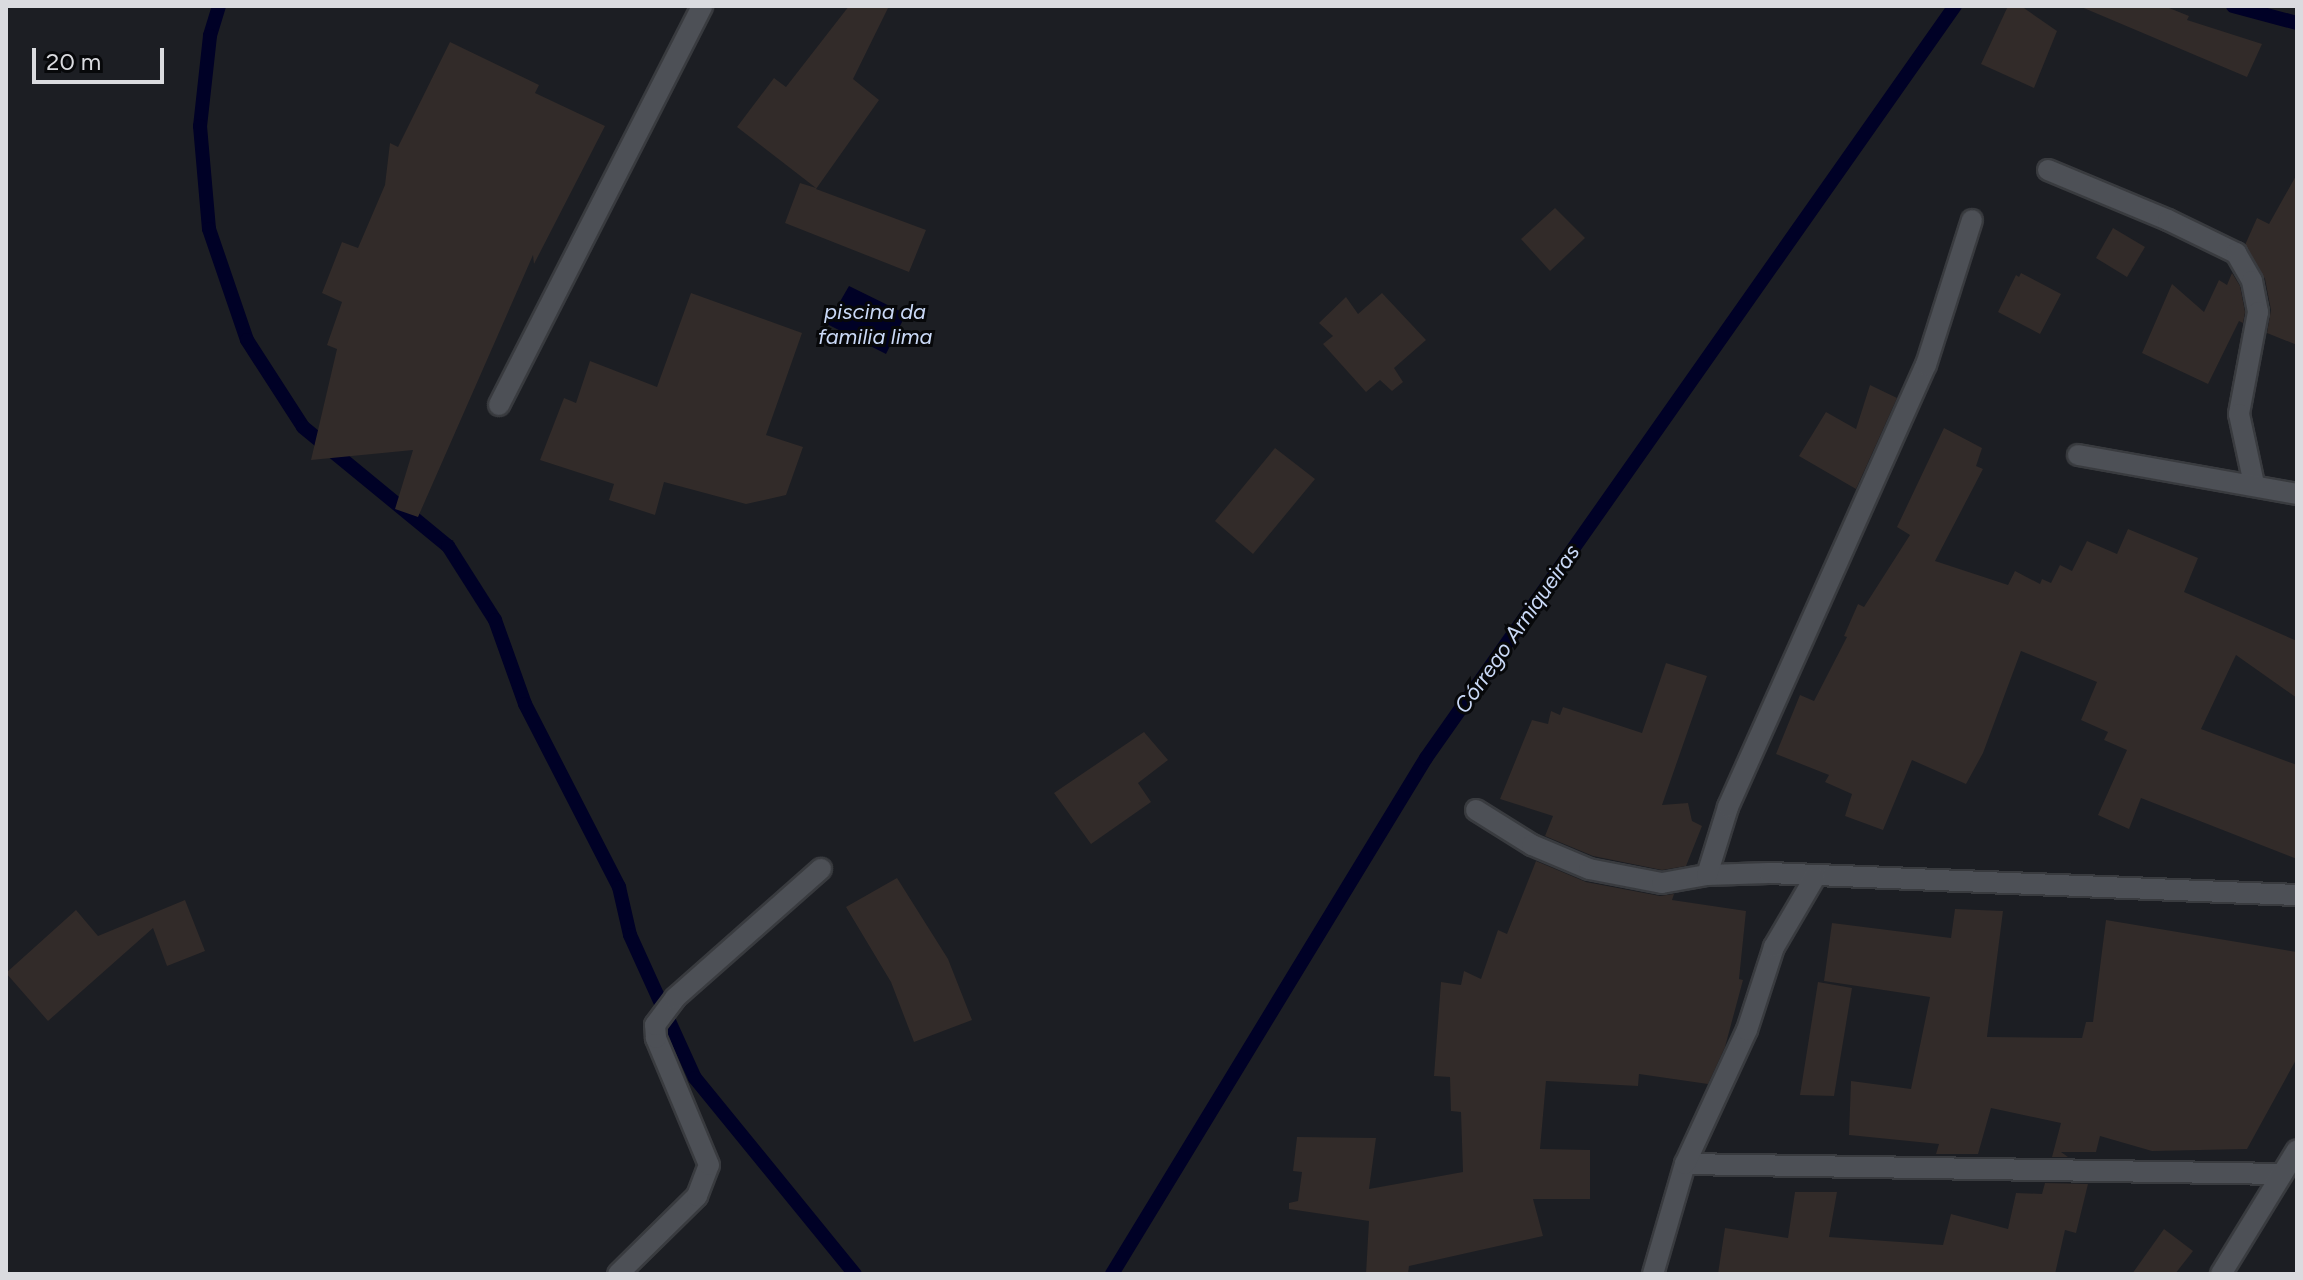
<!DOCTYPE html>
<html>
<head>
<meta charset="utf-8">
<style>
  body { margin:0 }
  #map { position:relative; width:2303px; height:1280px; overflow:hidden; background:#1c1e23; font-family:Figtree,sans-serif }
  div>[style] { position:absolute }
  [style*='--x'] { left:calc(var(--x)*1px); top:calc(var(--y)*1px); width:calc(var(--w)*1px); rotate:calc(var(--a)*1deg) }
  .water>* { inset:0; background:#000126 }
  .stream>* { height:14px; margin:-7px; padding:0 7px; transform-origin:7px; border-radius:7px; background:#000126 }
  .building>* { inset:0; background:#322b29 }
  .roads { filter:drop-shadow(2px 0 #393b3f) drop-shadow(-2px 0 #393b3f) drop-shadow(0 2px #393b3f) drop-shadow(0 -2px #393b3f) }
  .minor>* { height:20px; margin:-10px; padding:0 10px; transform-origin:10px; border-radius:10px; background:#4d5056 }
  span { translate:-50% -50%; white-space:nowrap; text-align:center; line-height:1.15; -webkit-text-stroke:6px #07080a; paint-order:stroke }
  .water-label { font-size:22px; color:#cad9f7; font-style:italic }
  .frame { position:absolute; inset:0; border:8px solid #dadbdf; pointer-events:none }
  .scale { position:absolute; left:32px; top:48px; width:132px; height:36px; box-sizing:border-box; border:4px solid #dadbdf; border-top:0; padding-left:10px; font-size:24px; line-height:28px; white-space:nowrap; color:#dadbdf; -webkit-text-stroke:6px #07080a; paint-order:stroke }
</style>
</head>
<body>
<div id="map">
  <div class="water">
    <i style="clip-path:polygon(849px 286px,906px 314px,886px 354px,827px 324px)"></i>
  </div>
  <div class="stream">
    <i style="--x:219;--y:6;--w:31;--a:107"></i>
    <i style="--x:210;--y:36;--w:91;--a:96.3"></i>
    <i style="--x:200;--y:126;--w:103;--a:85"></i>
    <i style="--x:209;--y:229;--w:117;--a:71.1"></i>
    <i style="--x:247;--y:340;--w:103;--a:57.2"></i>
    <i style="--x:303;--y:427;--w:188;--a:39.4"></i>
    <i style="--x:448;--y:546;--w:88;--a:57.6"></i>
    <i style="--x:495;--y:620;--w:89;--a:70.3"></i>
    <i style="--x:525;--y:704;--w:206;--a:62.8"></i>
    <i style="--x:619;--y:887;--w:49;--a:77.1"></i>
    <i style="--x:630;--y:935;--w:157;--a:65.6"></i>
    <i style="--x:695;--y:1078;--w:253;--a:50.8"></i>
    <i style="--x:2233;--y:6;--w:66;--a:14.9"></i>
    <i style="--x:1112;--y:1274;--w:604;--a:-58.68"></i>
    <i style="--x:1426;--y:758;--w:919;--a:-54.88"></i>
  </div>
  <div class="building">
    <i style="clip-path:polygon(849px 6px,889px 6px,853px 79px,879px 100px,816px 189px,926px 230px,909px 272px,785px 223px,800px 183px,816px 188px,737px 127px,774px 78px,786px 87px)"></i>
    <i style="clip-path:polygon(2008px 6px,2021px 6px,2057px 31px,2034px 88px,1981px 64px)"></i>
    <i style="clip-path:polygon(2079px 6px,2164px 6px,2189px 16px,2187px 20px,2262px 44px,2247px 77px)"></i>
    <i style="clip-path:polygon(450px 42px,539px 85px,535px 93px,605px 126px,534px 264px,533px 255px,418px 517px,395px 509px,413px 450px,311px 460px,337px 349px,327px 345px,342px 302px,322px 293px,342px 242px,358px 248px,385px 185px,390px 143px,398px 147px)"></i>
    <i style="clip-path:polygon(2297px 174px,2297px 345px,2267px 333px,2271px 310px,2265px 279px,2245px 245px,2257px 218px,2269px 224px)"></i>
    <i style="clip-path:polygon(1555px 208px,1585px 238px,1550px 271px,1521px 239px)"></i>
    <i style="clip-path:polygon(2113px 228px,2145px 247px,2127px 277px,2096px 258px)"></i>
    <i style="clip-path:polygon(2021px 273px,2061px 294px,2040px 334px,1998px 312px,2016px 275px,2019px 277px)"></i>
    <i style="clip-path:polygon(2232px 273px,2240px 286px,2245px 312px,2243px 323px,2239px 321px,2208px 384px,2142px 353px,2172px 284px,2204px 312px,2219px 280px,2227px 285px)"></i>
    <i style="clip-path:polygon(691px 293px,802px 333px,766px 435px,803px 447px,786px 495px,746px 504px,664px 482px,655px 515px,609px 500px,614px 484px,540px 460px,564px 398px,576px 403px,590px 361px,657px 387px)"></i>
    <i style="clip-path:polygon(1382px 293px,1426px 340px,1394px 368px,1403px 382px,1392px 391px,1380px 380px,1366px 392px,1323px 344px,1333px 336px,1319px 323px,1346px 297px,1358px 314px)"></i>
    <i style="clip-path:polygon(1870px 385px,1897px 398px,1856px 489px,1799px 456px,1826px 412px,1856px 429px)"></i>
    <i style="clip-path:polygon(1944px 428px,1982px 448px,1976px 466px,1983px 469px,1935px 561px,2008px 585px,2015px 571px,2040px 584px,2042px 579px,2051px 583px,2060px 565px,2072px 571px,2087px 541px,2117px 554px,2128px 529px,2198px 558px,2184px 592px,2297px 641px,2297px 698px,2236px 655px,2201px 729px,2297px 765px,2297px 859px,2141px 798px,2129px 829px,2098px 815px,2127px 750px,2104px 740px,2108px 732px,2081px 720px,2097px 682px,2021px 651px,1983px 753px,1966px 784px,1912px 760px,1883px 830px,1845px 816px,1852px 794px,1825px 782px,1829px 775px,1776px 754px,1800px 695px,1814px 701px,1847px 637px,1844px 636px,1858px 604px,1864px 607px,1910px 535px,1897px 527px)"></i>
    <i style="clip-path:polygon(1275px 448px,1315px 479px,1253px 554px,1215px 521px)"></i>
    <i style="clip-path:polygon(1666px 663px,1707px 676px,1662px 805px,1688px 803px,1692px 821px,1702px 826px,1686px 866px,1662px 870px,1593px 856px,1545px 836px,1553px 816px,1500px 799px,1532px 720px,1548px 724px,1551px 711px,1560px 715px,1563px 707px,1642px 733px)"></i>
    <i style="clip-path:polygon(1144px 732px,1168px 760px,1138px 783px,1151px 802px,1091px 844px,1054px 793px)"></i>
    <i style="clip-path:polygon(1536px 861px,1586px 882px,1660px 896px,1674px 894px,1672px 900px,1746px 911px,1739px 979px,1743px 980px,1725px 1047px,1708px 1084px,1639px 1074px,1638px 1086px,1546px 1081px,1540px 1149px,1590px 1150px,1590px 1199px,1533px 1199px,1543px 1236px,1409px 1266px,1408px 1274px,1366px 1274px,1369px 1221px,1289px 1209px,1289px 1203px,1298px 1201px,1302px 1172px,1293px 1171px,1297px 1137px,1376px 1138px,1369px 1189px,1463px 1172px,1461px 1112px,1451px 1111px,1450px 1077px,1434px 1076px,1441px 982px,1461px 985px,1464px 971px,1481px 979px,1498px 930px,1507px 934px)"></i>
    <i style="clip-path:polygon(897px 878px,948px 959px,972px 1020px,914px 1042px,891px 982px,846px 907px)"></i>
    <i style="clip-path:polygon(185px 900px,205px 951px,167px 966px,153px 928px,48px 1021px,6px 973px,76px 910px,98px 936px)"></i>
    <i style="clip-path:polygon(1955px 909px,2003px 911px,1987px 1037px,2082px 1038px,2086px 1022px,2093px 1022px,2106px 920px,2297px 952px,2297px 1058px,2247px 1149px,2152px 1151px,2100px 1136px,2096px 1152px,2061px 1152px,2068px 1157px,2052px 1157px,2061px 1123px,1991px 1108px,1978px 1154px,1936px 1154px,1939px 1144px,1849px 1135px,1851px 1081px,1911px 1089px,1930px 997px,1824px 981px,1832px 923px,1951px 938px)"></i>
    <i style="clip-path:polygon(1818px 982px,1852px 988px,1834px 1096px,1800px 1095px)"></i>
    <i style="clip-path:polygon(2045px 1183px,2088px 1184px,2076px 1233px,2065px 1230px,2055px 1274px,1718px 1274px,1725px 1228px,1788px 1238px,1795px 1192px,1837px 1192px,1829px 1237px,1943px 1245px,1951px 1214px,2008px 1229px,2016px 1193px,2042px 1194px)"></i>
    <i style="clip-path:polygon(2164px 1229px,2193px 1251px,2175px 1274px,2132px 1274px)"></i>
  </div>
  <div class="roads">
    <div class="minor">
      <i style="--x:2048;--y:170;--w:130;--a:22.6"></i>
      <i style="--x:2168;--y:220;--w:76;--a:25.9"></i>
      <i style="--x:2236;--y:253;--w:32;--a:60"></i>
      <i style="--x:2252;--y:281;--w:32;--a:79"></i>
      <i style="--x:2258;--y:312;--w:104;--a:100.6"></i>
      <i style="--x:2239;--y:414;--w:72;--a:77.9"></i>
      <i style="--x:499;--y:405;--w:448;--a:-63"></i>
      <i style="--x:2078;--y:455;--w:222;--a:10.1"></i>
      <i style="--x:1476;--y:810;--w:66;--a:32"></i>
      <i style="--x:1532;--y:845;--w:62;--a:22.8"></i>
      <i style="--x:1589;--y:869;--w:74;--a:10.9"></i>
      <i style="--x:1662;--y:883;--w:46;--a:-10.1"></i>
      <i style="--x:1707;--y:875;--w:62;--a:-1.8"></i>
      <i style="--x:1769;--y:873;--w:528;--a:2.39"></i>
      <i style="--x:1707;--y:875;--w:71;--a:-72.8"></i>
      <i style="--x:1728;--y:807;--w:484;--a:-65.9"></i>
      <i style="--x:1926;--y:365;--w:152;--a:-72.4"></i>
      <i style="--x:1685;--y:1164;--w:597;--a:0.96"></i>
      <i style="--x:618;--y:1274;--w:111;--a:-44.6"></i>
      <i style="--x:697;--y:1196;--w:33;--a:-69"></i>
      <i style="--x:709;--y:1165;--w:138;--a:-112.7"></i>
      <i style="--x:656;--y:1038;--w:13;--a:-94"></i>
      <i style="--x:655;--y:1025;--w:34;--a:-53"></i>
      <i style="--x:675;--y:998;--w:195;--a:-41.5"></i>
      <i style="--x:1653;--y:1274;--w:115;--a:-73.8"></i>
      <i style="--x:1685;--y:1164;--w:148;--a:-65.2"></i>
      <i style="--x:1747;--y:1030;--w:87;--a:-72"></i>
      <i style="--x:1774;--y:947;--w:81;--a:-59.6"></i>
      <i style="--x:2221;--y:1274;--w:145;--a:-58.5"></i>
    </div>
  </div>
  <div class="water-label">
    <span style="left:875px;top:324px">piscina da<br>familia lima</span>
    <span style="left:1517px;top:629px;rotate:-55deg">Córrego Arniqueiras</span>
  </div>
  <div class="frame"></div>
  <div class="scale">20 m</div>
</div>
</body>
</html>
